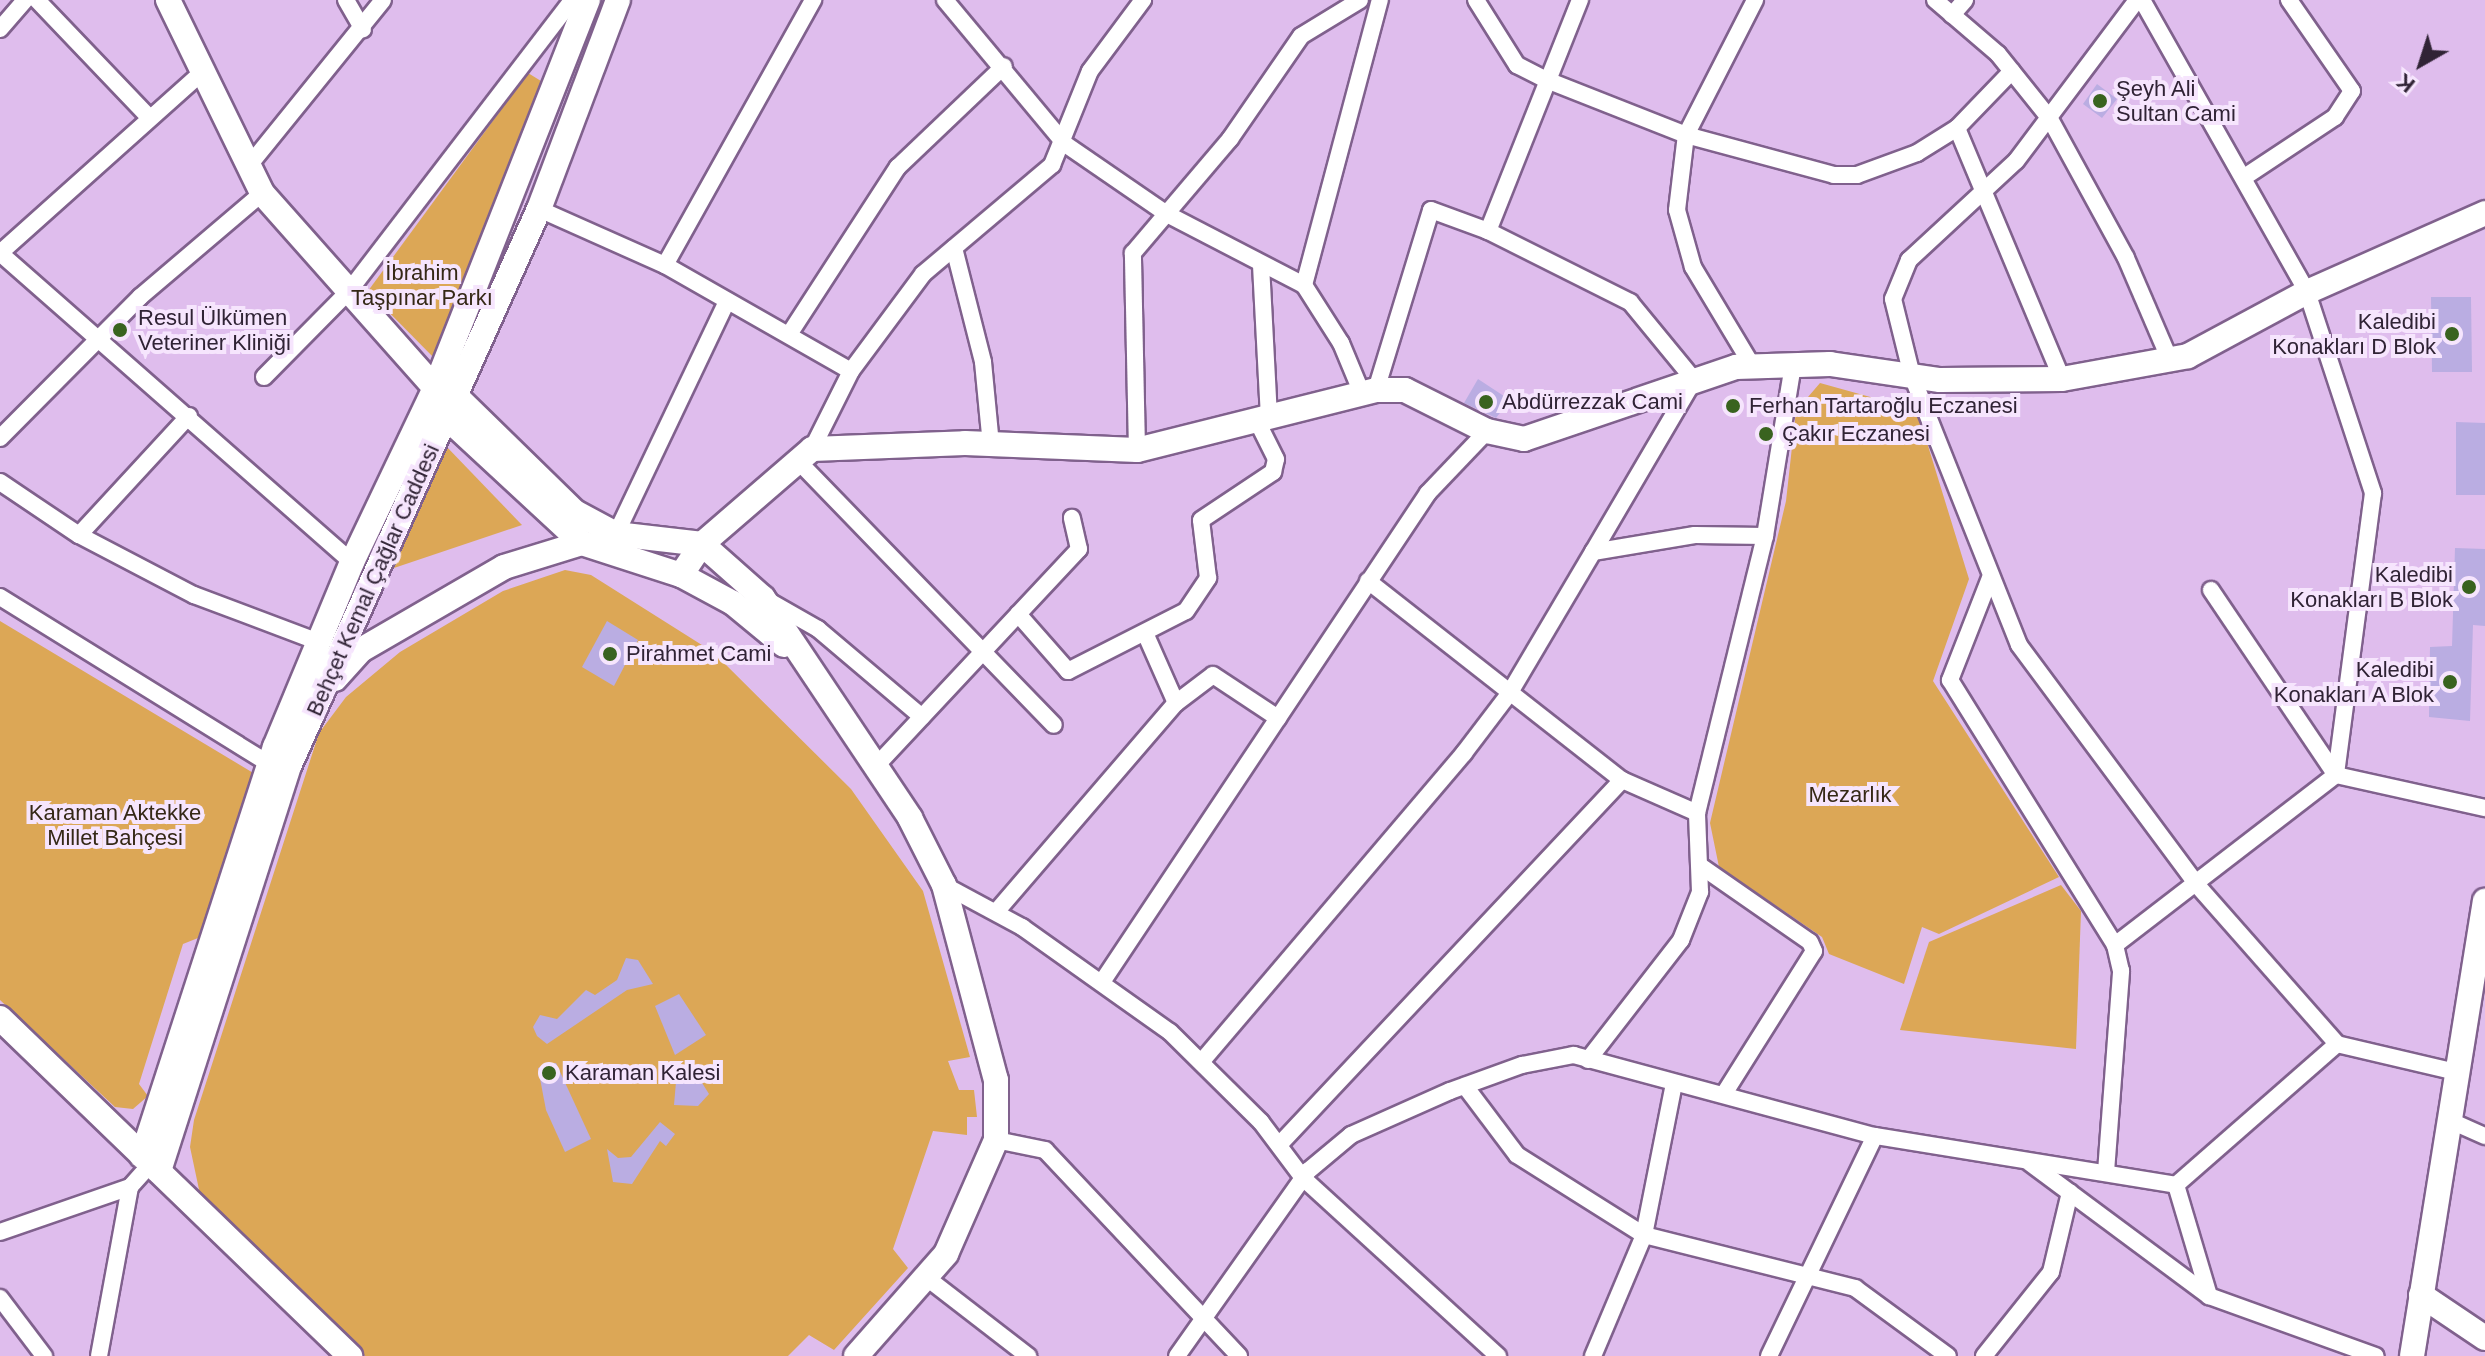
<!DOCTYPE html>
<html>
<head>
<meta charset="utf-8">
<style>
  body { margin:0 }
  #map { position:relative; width:2485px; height:1356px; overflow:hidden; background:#dfbded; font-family:Arial,sans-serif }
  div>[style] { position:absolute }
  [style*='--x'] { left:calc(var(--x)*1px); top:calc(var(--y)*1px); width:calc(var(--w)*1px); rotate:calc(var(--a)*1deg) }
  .green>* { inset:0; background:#dca756 }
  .building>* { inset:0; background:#baade2 }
  .roads { filter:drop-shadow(2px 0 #80618d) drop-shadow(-2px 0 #80618d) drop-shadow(0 2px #80618d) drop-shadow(0 -2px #80618d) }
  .street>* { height:16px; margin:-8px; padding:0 8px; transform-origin:8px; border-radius:8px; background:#fff }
  .secondary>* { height:24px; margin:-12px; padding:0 12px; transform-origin:12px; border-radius:12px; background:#fff }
  .dots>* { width:22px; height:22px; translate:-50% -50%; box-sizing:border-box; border:4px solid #f6e5fd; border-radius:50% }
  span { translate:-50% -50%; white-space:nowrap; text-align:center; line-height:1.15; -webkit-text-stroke:8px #f6e5fd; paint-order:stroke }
  .poi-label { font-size:22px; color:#302335 }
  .left { translate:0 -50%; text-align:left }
  .right { translate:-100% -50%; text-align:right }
  .park-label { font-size:22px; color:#352816 }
  .street-label { font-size:22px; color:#302335 }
  .north { position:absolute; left:2381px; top:24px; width:80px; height:80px; -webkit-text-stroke:6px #f6e5fd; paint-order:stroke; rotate:219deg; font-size:22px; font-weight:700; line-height:32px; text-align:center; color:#302335 }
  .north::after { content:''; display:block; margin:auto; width:28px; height:36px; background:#302335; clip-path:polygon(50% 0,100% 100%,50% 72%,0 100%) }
</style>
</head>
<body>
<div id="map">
  <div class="green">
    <i style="clip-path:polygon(528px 73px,541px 81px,436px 360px,368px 291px)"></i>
    <i style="clip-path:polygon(1820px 383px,1917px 410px,1969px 579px,1933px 681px,2059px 877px,1939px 934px,1922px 927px,1904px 984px,1829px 954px,1822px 937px,1719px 867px,1710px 823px,1786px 501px,1796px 411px)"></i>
    <i style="clip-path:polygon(445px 445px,522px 525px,391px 569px)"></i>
    <i style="clip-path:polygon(565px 570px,591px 575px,713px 652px,851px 789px,923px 891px,970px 1057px,948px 1061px,959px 1090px,974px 1090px,977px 1117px,967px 1117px,967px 1135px,933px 1131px,893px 1249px,908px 1268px,834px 1350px,809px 1335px,788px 1356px,365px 1356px,201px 1199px,190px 1147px,194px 1120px,319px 733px,346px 697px,400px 652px,503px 591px)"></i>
    <i style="clip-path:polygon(0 621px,255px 774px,198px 938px,183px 944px,139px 1084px,148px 1096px,133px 1109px,115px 1107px,0 1000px)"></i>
    <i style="clip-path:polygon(2061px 885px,2081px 911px,2076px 1049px,1900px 1030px,1929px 942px)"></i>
  </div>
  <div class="building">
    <i style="clip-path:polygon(2097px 84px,2117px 99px,2102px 118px,2083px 104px)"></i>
    <i style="clip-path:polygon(2431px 297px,2471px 297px,2472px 372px,2432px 372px)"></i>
    <i style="clip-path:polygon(1478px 379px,1510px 400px,1496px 418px,1464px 403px)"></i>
    <i style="clip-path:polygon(2456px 422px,2485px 423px,2485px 495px,2456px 495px)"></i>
    <i style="clip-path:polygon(2455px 548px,2485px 549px,2485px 626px,2473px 625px,2470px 721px,2429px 717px,2430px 647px,2452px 646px)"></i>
    <i style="clip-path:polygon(607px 621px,638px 640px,614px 686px,582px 667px)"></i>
    <i style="clip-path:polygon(626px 958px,638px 960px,653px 984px,627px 990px,547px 1044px,537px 1036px,533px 1027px,540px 1015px,557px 1019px,586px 990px,595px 995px,617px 980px)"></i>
    <i style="clip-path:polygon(679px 994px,706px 1035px,675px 1055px,655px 1006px)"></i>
    <i style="clip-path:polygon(556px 1063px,591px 1139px,565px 1152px,546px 1110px,538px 1068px)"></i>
    <i style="clip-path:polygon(694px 1070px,709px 1094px,698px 1106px,674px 1105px,676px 1082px)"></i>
    <i style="clip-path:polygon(660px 1122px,675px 1134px,666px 1146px,660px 1141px,632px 1184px,613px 1182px,607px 1149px,618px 1158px,631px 1157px)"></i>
  </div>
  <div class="roads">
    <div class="street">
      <i style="--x:37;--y:0;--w:162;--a:46.3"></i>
      <i style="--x:346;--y:0;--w:34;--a:60"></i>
      <i style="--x:945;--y:0;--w:187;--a:50.2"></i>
      <i style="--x:1065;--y:144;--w:124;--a:34.5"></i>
      <i style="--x:1167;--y:214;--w:154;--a:27.4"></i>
      <i style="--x:1304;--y:285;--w:69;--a:57.5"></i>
      <i style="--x:1341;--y:343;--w:52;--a:67.4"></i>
      <i style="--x:1476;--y:0;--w:77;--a:57.8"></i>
      <i style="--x:1517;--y:65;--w:30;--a:27"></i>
      <i style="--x:1544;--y:79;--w:153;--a:21.5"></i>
      <i style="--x:1686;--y:135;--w:153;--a:15.1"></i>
      <i style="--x:1834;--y:175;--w:23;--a:0"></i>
      <i style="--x:1857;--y:175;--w:64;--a:-20.1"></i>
      <i style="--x:1917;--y:153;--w:47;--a:-32"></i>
      <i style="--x:1957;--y:128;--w:79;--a:-46"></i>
      <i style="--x:1935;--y:0;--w:83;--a:40.6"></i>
      <i style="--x:1998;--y:54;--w:83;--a:51.3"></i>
      <i style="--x:2050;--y:119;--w:158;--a:61.3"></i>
      <i style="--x:2126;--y:258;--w:111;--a:66.7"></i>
      <i style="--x:2137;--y:0;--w:201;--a:126.9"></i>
      <i style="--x:2016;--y:161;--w:146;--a:137.2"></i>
      <i style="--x:1909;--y:260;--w:42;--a:112.3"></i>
      <i style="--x:1893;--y:299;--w:79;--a:76.1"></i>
      <i style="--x:1912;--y:376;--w:289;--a:68.3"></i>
      <i style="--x:2019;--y:645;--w:299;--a:53.4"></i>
      <i style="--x:2197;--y:885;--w:212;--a:48.6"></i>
      <i style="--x:2337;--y:1044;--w:122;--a:13.2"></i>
      <i style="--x:2142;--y:0;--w:335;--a:60.5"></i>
      <i style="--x:2307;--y:292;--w:212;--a:71.8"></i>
      <i style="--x:2373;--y:493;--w:284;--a:97.5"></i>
      <i style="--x:1952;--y:15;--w:20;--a:-49"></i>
      <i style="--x:0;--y:29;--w:38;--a:-49"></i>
      <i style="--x:1957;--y:128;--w:272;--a:67.3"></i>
      <i style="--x:247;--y:168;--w:216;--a:-51"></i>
      <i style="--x:2246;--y:176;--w:107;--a:-33.5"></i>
      <i style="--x:2335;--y:117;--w:31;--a:-57"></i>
      <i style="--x:2352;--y:91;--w:111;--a:-124.7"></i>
      <i style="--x:539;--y:209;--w:138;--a:24"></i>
      <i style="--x:665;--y:265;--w:214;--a:29.7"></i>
      <i style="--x:1488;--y:231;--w:159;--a:26.6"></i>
      <i style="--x:1630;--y:302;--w:101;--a:50.6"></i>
      <i style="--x:1694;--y:380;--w:199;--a:120.4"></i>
      <i style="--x:954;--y:248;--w:118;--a:75.7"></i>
      <i style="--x:983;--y:362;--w:83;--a:84.5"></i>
      <i style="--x:0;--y:253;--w:468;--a:41.3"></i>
      <i style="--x:0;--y:253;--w:270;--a:-41.8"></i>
      <i style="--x:665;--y:265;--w:304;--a:-60.8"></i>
      <i style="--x:1261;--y:265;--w:155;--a:87"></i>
      <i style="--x:1304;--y:285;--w:295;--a:-75.1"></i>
      <i style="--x:790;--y:333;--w:198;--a:-57"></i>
      <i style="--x:898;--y:167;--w:146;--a:-43.6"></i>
      <i style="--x:1753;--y:367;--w:117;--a:-121"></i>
      <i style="--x:1693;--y:267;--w:59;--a:-105.7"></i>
      <i style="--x:1677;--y:210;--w:76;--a:-83.2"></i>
      <i style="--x:1686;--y:135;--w:152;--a:-62.9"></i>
      <i style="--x:264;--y:377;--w:121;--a:-45.3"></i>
      <i style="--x:349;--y:291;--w:367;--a:-52.5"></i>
      <i style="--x:1376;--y:390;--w:188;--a:-73"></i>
      <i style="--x:1431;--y:210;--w:61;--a:20.2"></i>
      <i style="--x:1488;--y:231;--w:249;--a:-68.3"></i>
      <i style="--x:0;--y:438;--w:199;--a:-45.2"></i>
      <i style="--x:140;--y:297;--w:160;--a:-40.4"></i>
      <i style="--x:812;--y:449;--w:87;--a:-63.4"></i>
      <i style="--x:851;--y:371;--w:121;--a:-53.4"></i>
      <i style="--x:923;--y:274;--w:169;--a:-40.2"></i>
      <i style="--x:1052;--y:165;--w:101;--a:-68"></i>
      <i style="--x:1090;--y:71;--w:89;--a:-53.3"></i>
      <i style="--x:1137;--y:450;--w:197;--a:-91.2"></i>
      <i style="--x:1133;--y:253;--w:150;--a:-49.6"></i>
      <i style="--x:1230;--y:139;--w:125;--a:-55.4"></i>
      <i style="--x:1301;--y:36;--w:69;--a:-31.4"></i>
      <i style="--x:799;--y:462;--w:366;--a:45.9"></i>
      <i style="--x:0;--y:482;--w:95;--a:33.9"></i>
      <i style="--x:79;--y:535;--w:130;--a:27.6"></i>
      <i style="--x:194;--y:595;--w:134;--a:20.6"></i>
      <i style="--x:616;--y:534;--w:258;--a:-64.5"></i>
      <i style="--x:79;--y:535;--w:162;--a:-47.3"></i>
      <i style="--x:1990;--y:578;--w:110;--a:111.4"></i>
      <i style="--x:1950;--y:680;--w:312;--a:58.1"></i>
      <i style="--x:1368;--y:581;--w:323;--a:38.1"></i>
      <i style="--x:1622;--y:780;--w:82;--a:23.7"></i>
      <i style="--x:2211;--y:590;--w:223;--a:56"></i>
      <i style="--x:0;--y:597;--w:317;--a:31.8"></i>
      <i style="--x:767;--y:600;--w:59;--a:29.6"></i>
      <i style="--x:818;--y:629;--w:136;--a:40.2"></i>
      <i style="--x:1018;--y:614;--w:76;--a:48.7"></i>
      <i style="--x:1068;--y:671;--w:132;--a:-27"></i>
      <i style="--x:1186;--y:611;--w:40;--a:-56"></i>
      <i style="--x:1208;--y:578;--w:58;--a:-96.9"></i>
      <i style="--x:1201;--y:520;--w:87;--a:-33.7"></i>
      <i style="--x:1273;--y:472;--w:13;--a:-77"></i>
      <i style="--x:1276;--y:459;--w:40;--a:-116.6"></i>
      <i style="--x:1176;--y:703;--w:46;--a:-37.1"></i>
      <i style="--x:1213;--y:675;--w:78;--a:33.5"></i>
      <i style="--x:876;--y:766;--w:297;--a:-46.9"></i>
      <i style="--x:1079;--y:549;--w:32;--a:-103"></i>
      <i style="--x:1702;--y:867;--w:131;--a:34.8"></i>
      <i style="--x:1810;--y:942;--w:10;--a:66"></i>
      <i style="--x:1814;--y:951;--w:169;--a:122.2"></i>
      <i style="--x:944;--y:885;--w:89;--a:28.3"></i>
      <i style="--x:1022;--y:927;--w:181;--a:35.4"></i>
      <i style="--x:1170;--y:1032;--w:128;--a:44.7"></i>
      <i style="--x:1261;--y:1122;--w:70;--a:53.1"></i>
      <i style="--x:1303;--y:1178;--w:264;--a:42.4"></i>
      <i style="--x:996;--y:912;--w:276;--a:-49.3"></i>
      <i style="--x:1176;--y:703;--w:77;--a:-113.9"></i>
      <i style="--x:1102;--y:982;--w:588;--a:-56.31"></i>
      <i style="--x:1428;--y:493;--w:86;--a:-46.4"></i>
      <i style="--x:1588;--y:1060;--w:152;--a:-52.2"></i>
      <i style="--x:1681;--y:940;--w:52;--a:-68.4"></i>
      <i style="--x:1700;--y:892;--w:79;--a:-92.2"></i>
      <i style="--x:1697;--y:813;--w:285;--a:-76.2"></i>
      <i style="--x:1765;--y:536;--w:173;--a:-80.7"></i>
      <i style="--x:1202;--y:1061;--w:404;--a:-49.6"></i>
      <i style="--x:1464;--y:753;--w:74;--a:-52.7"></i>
      <i style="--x:1509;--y:694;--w:165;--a:-59.4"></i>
      <i style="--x:1593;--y:552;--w:103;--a:-9.5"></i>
      <i style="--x:1695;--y:535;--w:70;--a:0.8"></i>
      <i style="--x:1465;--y:1086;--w:86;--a:53"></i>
      <i style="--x:1517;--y:1155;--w:150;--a:32.2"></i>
      <i style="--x:1644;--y:1235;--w:155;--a:-78.8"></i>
      <i style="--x:2451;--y:1121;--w:37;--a:24"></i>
      <i style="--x:996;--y:1140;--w:50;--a:11.5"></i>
      <i style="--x:1045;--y:1150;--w:283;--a:46.7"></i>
      <i style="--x:1279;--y:1145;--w:501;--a:-46.78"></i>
      <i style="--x:2030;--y:1163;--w:223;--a:36.6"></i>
      <i style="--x:2209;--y:1296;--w:177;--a:19.8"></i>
      <i style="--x:2106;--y:1172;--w:202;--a:-85.7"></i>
      <i style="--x:2121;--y:971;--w:27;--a:-103"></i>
      <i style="--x:2115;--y:945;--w:279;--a:-37.6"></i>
      <i style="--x:2336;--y:775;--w:153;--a:12.5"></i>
      <i style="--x:2176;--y:1185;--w:214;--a:-41.2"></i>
      <i style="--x:0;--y:1232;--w:138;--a:-19.1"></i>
      <i style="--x:130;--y:1187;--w:31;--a:-48"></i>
      <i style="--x:927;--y:1278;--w:128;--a:37.7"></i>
      <i style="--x:0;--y:1298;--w:73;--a:52.8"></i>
      <i style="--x:99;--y:1356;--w:172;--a:-79.6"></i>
      <i style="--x:1177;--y:1356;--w:227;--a:-54.7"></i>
      <i style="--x:1308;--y:1171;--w:56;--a:-39.9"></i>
      <i style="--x:1351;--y:1135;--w:108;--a:-24"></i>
      <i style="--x:1450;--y:1091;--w:77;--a:-19.9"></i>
      <i style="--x:1522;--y:1065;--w:53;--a:-10.9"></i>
      <i style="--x:1574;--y:1055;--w:312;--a:15.1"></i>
      <i style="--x:1875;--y:1136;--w:305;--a:9.2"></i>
      <i style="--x:2176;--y:1185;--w:116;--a:73.4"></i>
      <i style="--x:1593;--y:1356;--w:131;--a:-67.1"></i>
      <i style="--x:1644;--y:1235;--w:218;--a:14.1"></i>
      <i style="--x:1855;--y:1288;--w:115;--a:36.2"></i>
      <i style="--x:1769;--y:1356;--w:244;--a:-64.3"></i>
      <i style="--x:1984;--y:1356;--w:107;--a:-51.4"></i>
      <i style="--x:2051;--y:1272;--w:82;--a:-76.6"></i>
    </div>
    <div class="secondary">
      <i style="--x:168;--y:0;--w:215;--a:64"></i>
      <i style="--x:262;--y:193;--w:261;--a:48.4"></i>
      <i style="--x:435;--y:388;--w:32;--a:68"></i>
      <i style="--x:447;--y:418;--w:184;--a:42.8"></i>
      <i style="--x:582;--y:543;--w:104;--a:17.9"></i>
      <i style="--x:681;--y:575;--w:59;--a:28.3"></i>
      <i style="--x:733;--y:603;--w:66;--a:39.5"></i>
      <i style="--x:435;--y:388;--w:24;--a:22"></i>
      <i style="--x:457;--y:397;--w:165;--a:44.3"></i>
      <i style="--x:575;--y:512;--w:47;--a:28.2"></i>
      <i style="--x:616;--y:534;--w:87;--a:6.6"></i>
      <i style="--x:702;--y:544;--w:81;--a:41.5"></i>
      <i style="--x:763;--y:598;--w:265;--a:56.2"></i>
      <i style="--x:910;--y:818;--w:75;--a:63.1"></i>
      <i style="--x:944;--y:885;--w:202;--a:75.1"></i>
      <i style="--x:996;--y:1080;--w:60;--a:90"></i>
      <i style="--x:996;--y:1140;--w:124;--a:113.7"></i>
      <i style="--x:946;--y:1254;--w:136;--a:131.4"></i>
      <i style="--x:681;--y:575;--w:37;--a:-56"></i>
      <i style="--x:702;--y:544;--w:145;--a:-40.8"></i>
      <i style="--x:812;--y:449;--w:153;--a:-2.2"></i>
      <i style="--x:965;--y:443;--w:172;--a:2.3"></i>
      <i style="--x:1137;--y:450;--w:246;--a:-14.1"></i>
      <i style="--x:1376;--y:390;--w:29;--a:0"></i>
      <i style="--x:1405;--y:390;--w:92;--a:26.6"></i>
      <i style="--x:1487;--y:431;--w:38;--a:12"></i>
      <i style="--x:1524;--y:439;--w:224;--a:-18.8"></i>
      <i style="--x:1736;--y:367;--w:94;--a:-1.8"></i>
      <i style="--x:1830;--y:364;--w:111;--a:8.3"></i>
      <i style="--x:1940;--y:380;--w:122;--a:-0.5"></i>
      <i style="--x:2062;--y:379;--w:128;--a:-10.3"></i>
      <i style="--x:2188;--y:356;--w:135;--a:-28.3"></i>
      <i style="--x:2307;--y:292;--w:195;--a:-23.9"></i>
      <i style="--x:335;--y:679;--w:39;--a:-48"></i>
      <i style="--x:361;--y:650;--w:165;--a:-30.1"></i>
      <i style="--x:504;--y:567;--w:82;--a:-17.1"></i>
      <i style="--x:0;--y:1018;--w:487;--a:44"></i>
      <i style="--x:142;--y:1156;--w:430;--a:-72"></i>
      <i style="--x:275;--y:747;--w:200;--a:-67.4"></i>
      <i style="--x:352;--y:562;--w:193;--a:-64.5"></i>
      <i style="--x:435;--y:388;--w:417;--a:-68.5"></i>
      <i style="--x:159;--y:1171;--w:428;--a:-72.2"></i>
      <i style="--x:290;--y:764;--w:608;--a:-65.84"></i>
      <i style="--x:539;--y:209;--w:223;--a:-69.3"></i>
      <i style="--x:2421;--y:1295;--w:77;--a:33.9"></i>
      <i style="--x:2412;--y:1356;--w:461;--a:-80.9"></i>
    </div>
  </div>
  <div class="dots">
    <i style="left:2100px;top:101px;background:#39631f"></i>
    <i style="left:120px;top:330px;background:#39631f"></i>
    <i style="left:2452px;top:334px;background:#39631f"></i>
    <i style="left:1486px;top:402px;background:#39631f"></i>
    <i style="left:1733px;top:406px;background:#39631f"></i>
    <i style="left:1766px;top:434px;background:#39631f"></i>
    <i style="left:2469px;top:587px;background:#39631f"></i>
    <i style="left:610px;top:654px;background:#39631f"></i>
    <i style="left:2450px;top:682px;background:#39631f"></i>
    <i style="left:549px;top:1073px;background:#39631f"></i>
  </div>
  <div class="poi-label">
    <span class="left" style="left:2116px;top:101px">Şeyh Ali<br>Sultan Cami</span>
    <span class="left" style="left:138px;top:330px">Resul Ülkümen<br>Veteriner Kliniği</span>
    <span class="right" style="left:2436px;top:334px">Kaledibi<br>Konakları D Blok</span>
    <span class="left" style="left:1502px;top:402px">Abdürrezzak Cami</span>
    <span class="left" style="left:1749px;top:406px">Ferhan Tartaroğlu Eczanesi</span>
    <span class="left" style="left:1782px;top:434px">Çakır Eczanesi</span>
    <span class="right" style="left:2453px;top:587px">Kaledibi<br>Konakları B Blok</span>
    <span class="left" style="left:626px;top:654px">Pirahmet Cami</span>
    <span class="right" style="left:2434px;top:682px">Kaledibi<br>Konakları A Blok</span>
    <span class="left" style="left:565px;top:1073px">Karaman Kalesi</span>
  </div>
  <div class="park-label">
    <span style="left:422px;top:285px">İbrahim<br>Taşpınar Parkı</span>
    <span style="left:1850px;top:795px">Mezarlık</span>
    <span style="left:115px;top:825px">Karaman Aktekke<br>Millet Bahçesi</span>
  </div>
  <div class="street-label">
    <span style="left:373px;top:580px;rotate:-66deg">Behçet Kemal Çağlar Caddesi</span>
  </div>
  <div class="north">K</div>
</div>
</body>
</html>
